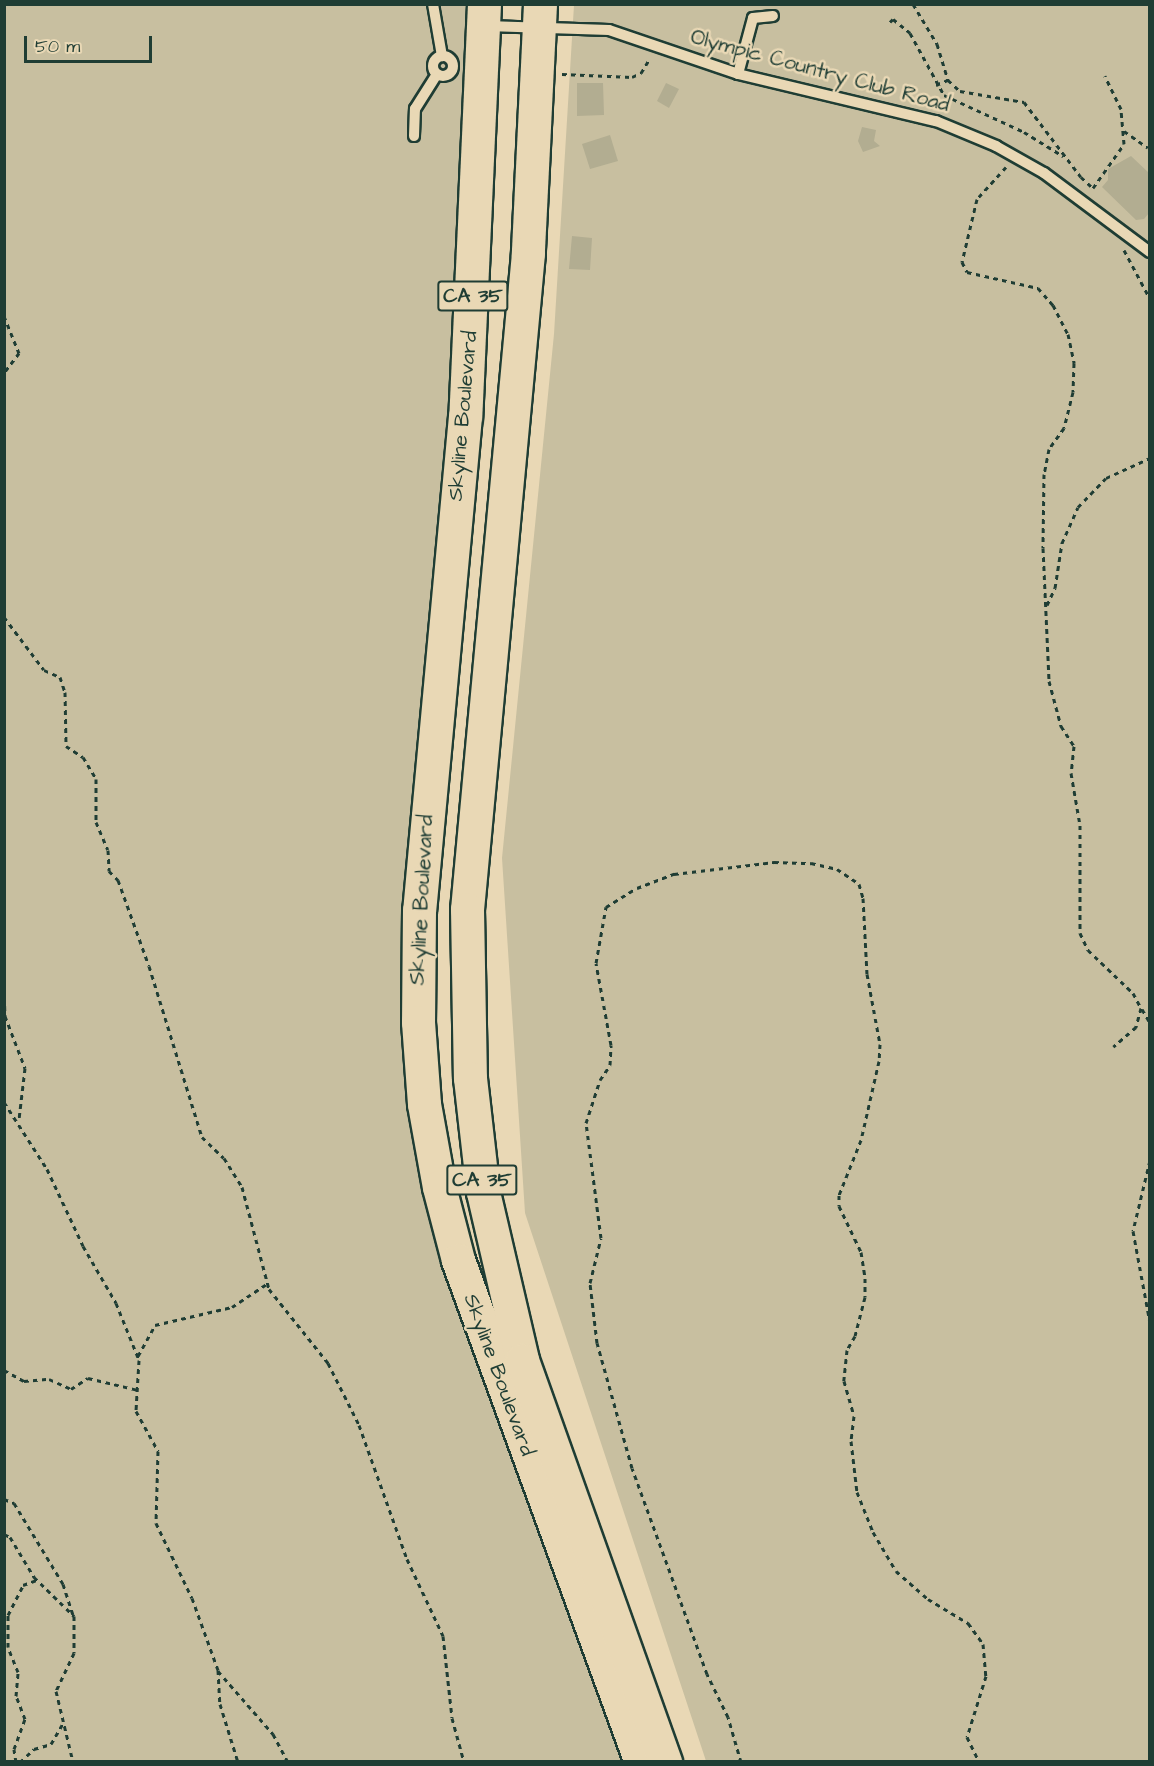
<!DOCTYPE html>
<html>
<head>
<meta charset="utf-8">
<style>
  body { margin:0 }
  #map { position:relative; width:1154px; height:1766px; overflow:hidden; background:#e9d8b5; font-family:"Architects Daughter",sans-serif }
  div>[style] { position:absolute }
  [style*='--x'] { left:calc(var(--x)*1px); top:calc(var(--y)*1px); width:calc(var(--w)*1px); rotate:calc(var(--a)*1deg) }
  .green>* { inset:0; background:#c8bfa0 }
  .building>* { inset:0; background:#b2ad91 }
  .path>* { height:3px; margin-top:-1.5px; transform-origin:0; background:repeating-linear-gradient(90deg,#1f3d34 0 4.5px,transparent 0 9px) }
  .roads { filter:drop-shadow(2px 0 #1f3d34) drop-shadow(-2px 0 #1f3d34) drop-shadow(0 2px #1f3d34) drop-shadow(0 -2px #1f3d34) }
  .service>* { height:10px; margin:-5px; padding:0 5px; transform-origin:5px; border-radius:5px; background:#e9d8b5 }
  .service>.ring { margin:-5px; padding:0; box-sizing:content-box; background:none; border:10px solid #e9d8b5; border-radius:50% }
  .primary>* { height:33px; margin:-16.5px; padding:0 16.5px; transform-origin:16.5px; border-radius:16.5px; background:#e9d8b5 }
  span { translate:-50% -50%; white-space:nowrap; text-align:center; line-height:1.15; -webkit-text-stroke:5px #e9d8b5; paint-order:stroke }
  .shield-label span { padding:2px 4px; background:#e9d8b5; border:2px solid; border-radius:4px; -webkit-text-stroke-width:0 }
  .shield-label { font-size:20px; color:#1f3d34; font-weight:700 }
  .street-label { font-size:21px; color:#1f3d34 }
  .frame { position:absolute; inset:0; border:6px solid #1f3d34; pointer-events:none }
  .scale { position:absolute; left:24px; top:36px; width:128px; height:27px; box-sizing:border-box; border:3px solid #1f3d34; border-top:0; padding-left:8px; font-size:18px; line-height:21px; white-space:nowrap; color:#1f3d34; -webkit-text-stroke:4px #e9d8b5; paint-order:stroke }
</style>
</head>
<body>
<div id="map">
  <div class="green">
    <i style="clip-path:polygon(4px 5px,469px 5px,456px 364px,425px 697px,430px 1143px,641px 1761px,5px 1761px)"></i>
    <i style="clip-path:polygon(574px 5px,1149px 5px,1149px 1761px,706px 1761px,525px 1213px,502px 858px,554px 334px)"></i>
  </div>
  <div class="building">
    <i style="clip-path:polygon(577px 83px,603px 83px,604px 115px,577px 116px)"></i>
    <i style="clip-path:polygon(666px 83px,679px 89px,669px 108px,657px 101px)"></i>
    <i style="clip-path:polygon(862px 127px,876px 130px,874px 141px,880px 146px,863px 152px,858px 141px)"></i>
    <i style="clip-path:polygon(610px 135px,618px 161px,590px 169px,582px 144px)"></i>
    <i style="clip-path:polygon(1131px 156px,1149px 173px,1149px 213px,1144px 219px,1136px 220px,1102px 187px,1108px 180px,1108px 169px)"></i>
    <i style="clip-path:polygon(572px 236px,592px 238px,590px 270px,569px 269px)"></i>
  </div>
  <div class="path">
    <i style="--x:913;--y:4;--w:47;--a:59"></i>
    <i style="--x:937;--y:44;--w:38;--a:73"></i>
    <i style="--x:948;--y:80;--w:16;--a:43"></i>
    <i style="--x:960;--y:91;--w:65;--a:9.8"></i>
    <i style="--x:1024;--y:102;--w:94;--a:52.8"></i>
    <i style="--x:1081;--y:177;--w:16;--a:43"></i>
    <i style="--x:1093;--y:188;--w:54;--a:-54.8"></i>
    <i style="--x:1124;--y:144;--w:35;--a:-95"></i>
    <i style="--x:1121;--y:109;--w:37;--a:-116"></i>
    <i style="--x:890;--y:22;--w:4;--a:-45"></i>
    <i style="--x:893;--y:19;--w:22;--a:39"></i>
    <i style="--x:910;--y:33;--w:71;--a:61.3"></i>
    <i style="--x:944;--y:95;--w:88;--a:24.8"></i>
    <i style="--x:1024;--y:132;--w:46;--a:31.6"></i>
    <i style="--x:562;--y:74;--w:70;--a:2.5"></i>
    <i style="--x:632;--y:77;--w:10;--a:-24"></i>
    <i style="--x:641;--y:73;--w:17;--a:-59"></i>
    <i style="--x:936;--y:85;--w:13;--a:-23"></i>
    <i style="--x:1150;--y:129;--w:21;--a:90"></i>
    <i style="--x:1124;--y:131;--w:29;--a:35"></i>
    <i style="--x:1006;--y:167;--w:43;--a:132.2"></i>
    <i style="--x:977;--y:199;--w:65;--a:103.4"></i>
    <i style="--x:962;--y:262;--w:11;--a:63"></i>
    <i style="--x:967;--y:272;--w:73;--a:12.7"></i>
    <i style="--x:1038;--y:288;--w:23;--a:49"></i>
    <i style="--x:1053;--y:305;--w:33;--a:63"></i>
    <i style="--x:1068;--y:334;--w:30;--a:78"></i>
    <i style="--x:1074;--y:363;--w:29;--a:92"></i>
    <i style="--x:1073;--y:392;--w:37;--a:104"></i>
    <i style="--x:1064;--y:428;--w:26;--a:126"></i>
    <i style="--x:1049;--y:449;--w:25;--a:101"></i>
    <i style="--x:1044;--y:474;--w:74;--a:90.8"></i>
    <i style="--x:1043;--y:548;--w:133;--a:87.4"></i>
    <i style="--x:1049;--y:681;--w:47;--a:75.1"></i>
    <i style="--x:1061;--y:726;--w:24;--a:57"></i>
    <i style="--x:1074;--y:746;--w:27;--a:96"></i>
    <i style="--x:1071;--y:773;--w:53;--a:80.2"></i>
    <i style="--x:1080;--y:825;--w:108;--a:90"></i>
    <i style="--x:1080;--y:933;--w:19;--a:65"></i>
    <i style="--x:1088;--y:950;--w:62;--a:43.7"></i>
    <i style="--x:1133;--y:993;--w:17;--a:62"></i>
    <i style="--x:1141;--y:1008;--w:20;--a:105"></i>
    <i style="--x:1136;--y:1027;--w:30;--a:139"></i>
    <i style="--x:1124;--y:250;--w:55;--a:62"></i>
    <i style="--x:4;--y:316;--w:40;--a:68"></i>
    <i style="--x:19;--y:353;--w:25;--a:127"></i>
    <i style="--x:1047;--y:605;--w:19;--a:-65"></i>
    <i style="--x:1055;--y:588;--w:46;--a:-81.2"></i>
    <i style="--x:1062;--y:543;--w:39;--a:-66"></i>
    <i style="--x:1078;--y:507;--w:40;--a:-46"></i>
    <i style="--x:1106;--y:478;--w:48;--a:-24.4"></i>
    <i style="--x:4;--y:617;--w:66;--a:53"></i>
    <i style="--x:44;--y:670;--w:17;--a:24"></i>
    <i style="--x:60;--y:677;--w:16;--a:72"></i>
    <i style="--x:65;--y:692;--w:54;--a:88.9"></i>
    <i style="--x:66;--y:746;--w:20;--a:33"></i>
    <i style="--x:83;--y:757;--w:26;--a:59"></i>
    <i style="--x:96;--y:779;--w:43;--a:90"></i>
    <i style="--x:96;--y:822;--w:30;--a:67"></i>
    <i style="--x:108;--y:850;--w:21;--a:87"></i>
    <i style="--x:109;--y:871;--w:13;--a:45"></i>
    <i style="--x:118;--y:880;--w:91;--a:70.2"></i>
    <i style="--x:149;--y:966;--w:179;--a:72.8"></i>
    <i style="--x:202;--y:1137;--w:30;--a:44"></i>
    <i style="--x:224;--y:1158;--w:34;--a:58"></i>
    <i style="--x:242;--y:1187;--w:106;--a:75.2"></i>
    <i style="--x:269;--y:1289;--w:95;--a:51.4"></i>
    <i style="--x:328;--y:1363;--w:69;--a:63.4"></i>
    <i style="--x:359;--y:1425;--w:142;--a:70.3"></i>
    <i style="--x:407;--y:1559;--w:85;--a:64.9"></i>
    <i style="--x:443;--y:1636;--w:82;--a:83.7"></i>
    <i style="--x:452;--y:1718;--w:46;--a:74.7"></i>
    <i style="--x:4;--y:988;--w:28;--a:88"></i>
    <i style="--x:5;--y:1016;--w:56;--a:69"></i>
    <i style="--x:25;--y:1068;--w:51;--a:96.7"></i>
    <i style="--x:1142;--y:1009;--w:16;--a:60"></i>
    <i style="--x:4;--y:1102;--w:80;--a:57.3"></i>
    <i style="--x:47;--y:1169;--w:85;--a:64.9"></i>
    <i style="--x:83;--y:1246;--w:66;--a:59.9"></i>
    <i style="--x:116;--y:1303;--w:61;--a:68"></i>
    <i style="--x:139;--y:1360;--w:51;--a:93.4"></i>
    <i style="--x:136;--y:1411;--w:46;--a:61.2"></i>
    <i style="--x:158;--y:1451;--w:72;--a:91.6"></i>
    <i style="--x:156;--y:1523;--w:83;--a:64.4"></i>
    <i style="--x:192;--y:1598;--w:77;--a:70.1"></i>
    <i style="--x:218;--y:1670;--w:34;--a:87"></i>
    <i style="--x:220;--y:1704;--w:61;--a:72.8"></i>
    <i style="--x:1150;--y:1160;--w:73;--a:103.5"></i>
    <i style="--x:1133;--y:1231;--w:94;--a:79.5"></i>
    <i style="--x:138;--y:1356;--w:35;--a:-61"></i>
    <i style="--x:155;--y:1325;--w:79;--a:-13.2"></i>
    <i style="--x:232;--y:1307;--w:43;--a:-33.7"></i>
    <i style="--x:4;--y:1370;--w:23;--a:29"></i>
    <i style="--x:24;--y:1381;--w:25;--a:-5"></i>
    <i style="--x:49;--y:1379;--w:24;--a:24"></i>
    <i style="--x:71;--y:1389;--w:20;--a:-33"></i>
    <i style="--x:88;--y:1378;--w:51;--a:13.5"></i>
    <i style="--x:4;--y:1499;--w:11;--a:22"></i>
    <i style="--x:14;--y:1503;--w:95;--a:58.8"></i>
    <i style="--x:63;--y:1584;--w:32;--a:72"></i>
    <i style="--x:4;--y:1534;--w:7;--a:27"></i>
    <i style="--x:10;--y:1537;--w:47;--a:59"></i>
    <i style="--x:34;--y:1577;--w:56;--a:44.3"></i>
    <i style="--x:74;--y:1616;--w:37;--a:90"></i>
    <i style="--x:74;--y:1653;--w:42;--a:115.3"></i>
    <i style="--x:56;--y:1691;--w:73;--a:76.5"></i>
    <i style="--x:218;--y:1671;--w:84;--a:48.9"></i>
    <i style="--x:273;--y:1734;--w:32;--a:62"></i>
    <i style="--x:16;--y:1762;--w:13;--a:-99"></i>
    <i style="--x:14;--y:1749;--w:32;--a:-70"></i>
    <i style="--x:25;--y:1719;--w:25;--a:-111"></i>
    <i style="--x:16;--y:1696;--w:24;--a:-85"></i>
    <i style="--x:18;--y:1672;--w:27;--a:-112"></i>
    <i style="--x:8;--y:1647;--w:32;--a:-90"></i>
    <i style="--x:8;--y:1615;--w:34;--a:-63"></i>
    <i style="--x:23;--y:1585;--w:15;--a:-20"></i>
    <i style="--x:20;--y:1762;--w:19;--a:-43"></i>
    <i style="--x:34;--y:1749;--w:18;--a:-16"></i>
    <i style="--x:51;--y:1744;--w:24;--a:-60"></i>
    <i style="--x:741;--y:1762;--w:47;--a:-106.1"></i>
    <i style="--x:728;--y:1717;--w:48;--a:-116"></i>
    <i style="--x:707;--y:1674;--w:219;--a:-110"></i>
    <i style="--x:632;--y:1468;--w:130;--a:-105.6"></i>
    <i style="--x:597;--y:1343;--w:60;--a:-96.7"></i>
    <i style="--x:590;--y:1283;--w:46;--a:-76.3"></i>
    <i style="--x:601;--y:1238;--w:116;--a:-97.4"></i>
    <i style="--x:586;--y:1123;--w:45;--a:-72"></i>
    <i style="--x:600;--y:1080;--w:18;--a:-56"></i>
    <i style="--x:610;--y:1065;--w:20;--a:-87"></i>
    <i style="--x:611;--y:1045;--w:83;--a:-100.4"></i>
    <i style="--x:596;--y:963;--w:57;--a:-79.9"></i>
    <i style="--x:606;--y:907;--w:36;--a:-32"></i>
    <i style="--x:637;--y:888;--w:40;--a:-21"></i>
    <i style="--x:674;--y:874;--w:101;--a:-6.8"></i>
    <i style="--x:774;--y:862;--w:37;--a:2"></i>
    <i style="--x:811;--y:863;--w:27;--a:13"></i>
    <i style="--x:837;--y:869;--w:27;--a:34"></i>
    <i style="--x:859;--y:884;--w:15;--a:74"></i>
    <i style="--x:863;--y:898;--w:76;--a:87"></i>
    <i style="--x:867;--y:974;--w:71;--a:79.5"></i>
    <i style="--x:880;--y:1044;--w:17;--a:93"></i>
    <i style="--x:879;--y:1061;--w:81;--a:102.8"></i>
    <i style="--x:861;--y:1140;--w:59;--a:111.8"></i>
    <i style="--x:839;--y:1195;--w:11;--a:90"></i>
    <i style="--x:839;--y:1206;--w:51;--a:64.4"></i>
    <i style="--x:861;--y:1252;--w:26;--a:81"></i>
    <i style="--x:865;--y:1278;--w:19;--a:90"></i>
    <i style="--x:865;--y:1297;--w:40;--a:104.4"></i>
    <i style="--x:855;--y:1336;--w:16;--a:120"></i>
    <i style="--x:847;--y:1350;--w:31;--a:96"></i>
    <i style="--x:844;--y:1381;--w:36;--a:74"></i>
    <i style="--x:854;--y:1416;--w:25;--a:97"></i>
    <i style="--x:851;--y:1441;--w:51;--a:83.3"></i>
    <i style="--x:857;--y:1492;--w:43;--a:68.2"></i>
    <i style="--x:873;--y:1532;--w:45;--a:59.5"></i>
    <i style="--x:896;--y:1571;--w:43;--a:41.2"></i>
    <i style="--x:928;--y:1599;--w:47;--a:31"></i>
    <i style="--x:968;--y:1623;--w:26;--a:54"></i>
    <i style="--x:983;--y:1644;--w:32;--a:85"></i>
    <i style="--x:986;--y:1676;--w:64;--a:107.3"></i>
    <i style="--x:967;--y:1737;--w:28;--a:64"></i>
  </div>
  <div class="roads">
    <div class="service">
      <i style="--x:433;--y:4;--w:53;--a:80.2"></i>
      <i style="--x:487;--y:26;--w:122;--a:1.9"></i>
      <i style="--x:609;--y:30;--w:136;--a:18.8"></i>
      <i style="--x:738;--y:74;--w:204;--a:13.4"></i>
      <i style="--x:936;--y:121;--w:65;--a:22.6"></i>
      <i style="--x:996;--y:146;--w:55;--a:29.4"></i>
      <i style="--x:1044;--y:173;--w:132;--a:36.7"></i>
      <i class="ring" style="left:433px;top:56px;width:10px;height:10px"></i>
      <i style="--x:738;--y:74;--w:58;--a:-75"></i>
      <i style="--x:753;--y:18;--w:20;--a:-6"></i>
      <i style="--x:414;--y:136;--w:27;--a:-88"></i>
      <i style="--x:415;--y:109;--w:41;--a:-57.8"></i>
    </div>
    <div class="primary">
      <i style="--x:484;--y:4;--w:412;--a:92.6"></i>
      <i style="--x:465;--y:416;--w:496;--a:95.3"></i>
      <i style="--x:419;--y:910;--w:112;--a:90.5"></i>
      <i style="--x:418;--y:1022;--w:82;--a:85.8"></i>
      <i style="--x:424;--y:1104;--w:84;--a:79.8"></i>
      <i style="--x:439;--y:1187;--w:75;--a:75.4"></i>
      <i style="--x:458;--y:1260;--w:534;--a:69.97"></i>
      <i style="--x:540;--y:4;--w:249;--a:92.8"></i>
      <i style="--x:528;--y:253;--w:659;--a:95.31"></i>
      <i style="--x:467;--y:909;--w:169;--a:89"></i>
      <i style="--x:470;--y:1078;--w:115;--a:83.5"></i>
      <i style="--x:483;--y:1192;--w:172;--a:76.9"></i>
      <i style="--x:522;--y:1360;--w:427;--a:70.4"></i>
    </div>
  </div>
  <div class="shield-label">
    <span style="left:473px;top:296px">CA 35</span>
    <span style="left:482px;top:1180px">CA 35</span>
  </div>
  <div class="street-label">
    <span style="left:820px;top:71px;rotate:15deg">Olympic Country Club Road</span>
    <span style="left:463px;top:416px;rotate:-85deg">Skyline Boulevard</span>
    <span style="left:422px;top:900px;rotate:-87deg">Skyline Boulevard</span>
    <span style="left:499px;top:1375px;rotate:70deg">Skyline Boulevard</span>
  </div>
  <div class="frame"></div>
  <div class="scale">50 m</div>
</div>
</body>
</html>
